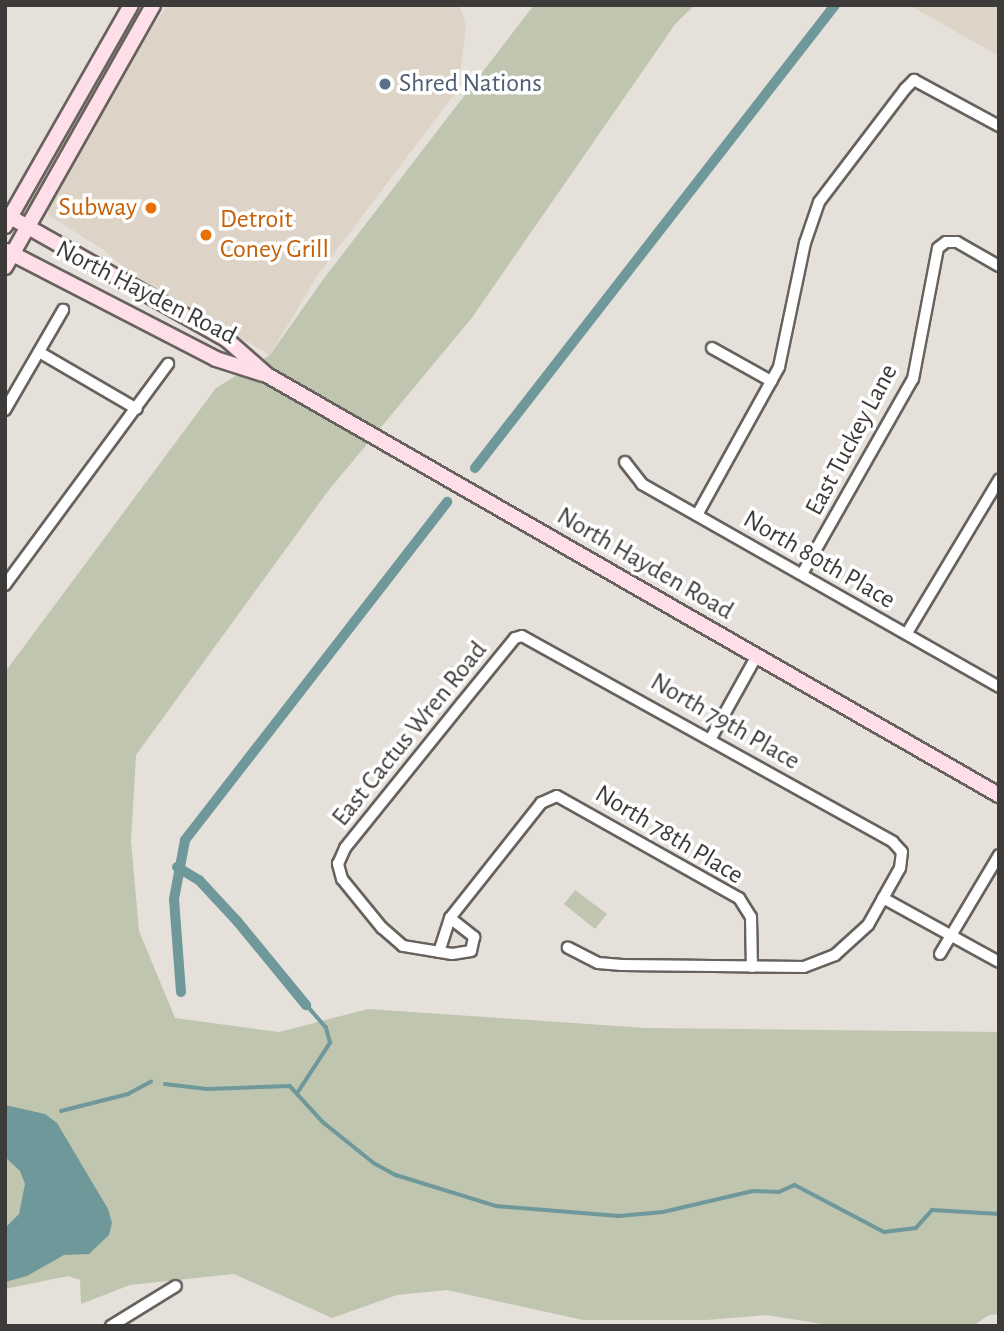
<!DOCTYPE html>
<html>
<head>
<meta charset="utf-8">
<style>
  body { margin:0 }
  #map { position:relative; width:1004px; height:1331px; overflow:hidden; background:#e5e0da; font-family:"Alegreya Sans",sans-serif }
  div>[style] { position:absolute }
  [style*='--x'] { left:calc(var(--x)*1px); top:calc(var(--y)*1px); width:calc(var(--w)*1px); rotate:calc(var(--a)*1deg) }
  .built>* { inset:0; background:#ddd3c7 }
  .green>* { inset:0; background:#c0c5af }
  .water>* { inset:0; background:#6e989a }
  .stream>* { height:3.5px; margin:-1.75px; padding:0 1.75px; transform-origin:1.75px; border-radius:1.75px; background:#6e989a }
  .canal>* { height:10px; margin:-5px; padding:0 5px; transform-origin:5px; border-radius:5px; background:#6e989a }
  .roads { filter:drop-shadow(2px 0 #67625d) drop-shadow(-2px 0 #67625d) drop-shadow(0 2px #67625d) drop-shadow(0 -2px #67625d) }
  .street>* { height:10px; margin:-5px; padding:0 5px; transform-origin:5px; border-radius:5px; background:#fff }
  .secondary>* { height:14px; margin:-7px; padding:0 7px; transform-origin:7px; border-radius:7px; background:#fddee9 }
  .dots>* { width:19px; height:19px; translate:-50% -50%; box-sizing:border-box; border:4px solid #fff; border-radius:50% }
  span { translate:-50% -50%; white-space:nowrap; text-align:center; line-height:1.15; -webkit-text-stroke:7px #fff; paint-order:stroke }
  .service-label { font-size:26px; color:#4e5e75 }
  .left { translate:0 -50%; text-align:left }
  .food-label { font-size:26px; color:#c56008 }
  .right { translate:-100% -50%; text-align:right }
  .street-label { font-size:26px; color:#3d3b39 }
  .frame { position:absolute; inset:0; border:7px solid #3d3b39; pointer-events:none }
</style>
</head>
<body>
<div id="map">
  <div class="built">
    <i style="clip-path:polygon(168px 5px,459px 5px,466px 26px,458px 89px,317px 276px,270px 355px,128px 272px,104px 250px,48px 215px,49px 203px,135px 52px)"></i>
    <i style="clip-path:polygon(909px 5px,999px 5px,999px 56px)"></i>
  </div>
  <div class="green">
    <i style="clip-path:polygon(534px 5px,695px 5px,676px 23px,471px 319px,328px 491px,136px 755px,131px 841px,139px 931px,175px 1018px,279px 1032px,368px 1009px,646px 1028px,999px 1032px,999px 1314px,989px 1315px,973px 1326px,835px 1326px,766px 1315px,706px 1320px,583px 1320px,447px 1290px,397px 1295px,332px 1318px,234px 1274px,130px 1285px,81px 1304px,80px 1280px,68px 1276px,5px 1289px,5px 672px,216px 388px,270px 355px,322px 281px)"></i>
    <i style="clip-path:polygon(575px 890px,607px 914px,595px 929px,564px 904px)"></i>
  </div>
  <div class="water">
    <i style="clip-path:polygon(5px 1105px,45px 1114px,57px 1123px,108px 1209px,112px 1223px,109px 1235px,89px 1254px,64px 1255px,27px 1276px,5px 1282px,5px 1228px,19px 1214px,25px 1184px,20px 1171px,5px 1157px)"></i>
  </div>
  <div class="stream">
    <i style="--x:165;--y:1084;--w:42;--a:6.8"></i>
    <i style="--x:207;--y:1089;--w:83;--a:-2.1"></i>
    <i style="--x:290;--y:1086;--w:49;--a:47.5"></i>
    <i style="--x:323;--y:1122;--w:65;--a:38.8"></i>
    <i style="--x:374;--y:1163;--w:25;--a:29"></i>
    <i style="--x:396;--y:1175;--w:105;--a:17.2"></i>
    <i style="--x:496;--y:1206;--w:123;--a:4.6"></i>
    <i style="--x:619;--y:1216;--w:44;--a:-5.2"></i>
    <i style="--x:663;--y:1212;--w:92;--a:-13.1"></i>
    <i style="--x:753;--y:1191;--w:26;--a:2"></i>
    <i style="--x:779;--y:1192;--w:17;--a:-24"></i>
    <i style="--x:795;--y:1185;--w:101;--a:27.8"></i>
    <i style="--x:884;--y:1232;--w:32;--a:-7"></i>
    <i style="--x:916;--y:1228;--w:24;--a:-48"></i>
    <i style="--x:932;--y:1210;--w:67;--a:3.4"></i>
    <i style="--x:298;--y:1092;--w:59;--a:-56.9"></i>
    <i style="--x:330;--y:1043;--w:16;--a:-105"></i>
    <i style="--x:326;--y:1028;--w:30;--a:-131"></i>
    <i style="--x:61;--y:1111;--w:69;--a:-14.2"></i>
    <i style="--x:128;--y:1094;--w:26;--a:-28"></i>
  </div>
  <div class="canal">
    <i style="--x:475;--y:468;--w:586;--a:-52.13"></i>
    <i style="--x:177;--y:867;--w:26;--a:31"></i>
    <i style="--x:199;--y:880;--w:56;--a:47.2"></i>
    <i style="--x:237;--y:921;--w:109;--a:50.6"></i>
    <i style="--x:181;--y:992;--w:93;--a:-94.3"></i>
    <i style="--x:174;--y:899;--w:60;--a:-79.4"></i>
    <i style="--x:185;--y:840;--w:428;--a:-52.2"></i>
  </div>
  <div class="roads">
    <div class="street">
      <i style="--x:712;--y:348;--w:68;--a:29.2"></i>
      <i style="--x:39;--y:352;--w:113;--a:30.2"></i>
      <i style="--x:5;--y:410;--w:116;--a:-59.9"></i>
      <i style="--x:625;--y:462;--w:28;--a:52"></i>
      <i style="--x:642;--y:484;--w:411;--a:29.6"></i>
      <i style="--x:697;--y:515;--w:169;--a:-61"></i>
      <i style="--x:779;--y:367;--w:127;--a:-78.2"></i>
      <i style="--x:805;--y:243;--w:43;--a:-71.1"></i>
      <i style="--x:819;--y:202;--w:142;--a:-52.7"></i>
      <i style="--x:905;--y:89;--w:13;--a:-45"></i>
      <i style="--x:914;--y:80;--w:97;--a:28.4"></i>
      <i style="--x:802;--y:574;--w:224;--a:-60.4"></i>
      <i style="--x:913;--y:379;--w:133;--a:-79.2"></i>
      <i style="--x:938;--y:248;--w:10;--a:-37"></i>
      <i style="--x:946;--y:242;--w:11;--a:0"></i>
      <i style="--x:957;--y:242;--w:48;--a:29.7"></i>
      <i style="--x:5;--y:585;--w:275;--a:-53.6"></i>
      <i style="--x:907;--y:633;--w:179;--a:-59"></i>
      <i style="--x:711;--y:738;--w:93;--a:-60.9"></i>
      <i style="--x:883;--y:898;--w:132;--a:28.9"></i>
      <i style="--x:450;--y:918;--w:31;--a:38"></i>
      <i style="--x:474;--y:937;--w:14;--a:102"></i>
      <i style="--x:471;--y:951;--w:19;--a:171"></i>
      <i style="--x:452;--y:954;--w:50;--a:-170.7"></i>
      <i style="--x:403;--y:946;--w:28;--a:-139"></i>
      <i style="--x:382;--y:928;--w:63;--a:-129.2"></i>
      <i style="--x:342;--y:879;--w:16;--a:-105"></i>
      <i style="--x:338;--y:864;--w:17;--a:-66"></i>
      <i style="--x:345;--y:848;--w:186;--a:-51.1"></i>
      <i style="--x:462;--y:703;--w:84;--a:-50.8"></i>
      <i style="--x:515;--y:638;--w:7;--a:-16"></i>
      <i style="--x:522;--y:636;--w:424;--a:29"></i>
      <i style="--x:893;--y:842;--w:13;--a:48"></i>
      <i style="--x:902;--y:852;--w:16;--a:97"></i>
      <i style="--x:900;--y:868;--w:65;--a:119.3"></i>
      <i style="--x:868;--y:925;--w:45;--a:137.7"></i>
      <i style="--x:835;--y:955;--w:33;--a:159"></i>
      <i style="--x:804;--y:967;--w:182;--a:-179.4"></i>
      <i style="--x:622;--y:965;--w:24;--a:-175"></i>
      <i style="--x:598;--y:963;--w:34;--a:-153"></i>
      <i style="--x:439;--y:952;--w:36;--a:-72"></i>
      <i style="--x:450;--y:918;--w:147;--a:-51.6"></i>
      <i style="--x:541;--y:803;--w:17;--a:-24"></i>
      <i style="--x:557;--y:796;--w:209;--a:29.3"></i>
      <i style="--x:739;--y:898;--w:22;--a:58"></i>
      <i style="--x:751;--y:917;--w:50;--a:88.9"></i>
      <i style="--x:940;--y:954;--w:115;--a:-59.2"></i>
      <i style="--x:111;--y:1326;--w:76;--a:-31.6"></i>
    </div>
    <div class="secondary">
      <i style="--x:5;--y:214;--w:254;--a:29.5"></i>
      <i style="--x:226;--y:339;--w:55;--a:41.3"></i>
      <i style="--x:267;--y:375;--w:844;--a:29.85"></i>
      <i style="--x:5;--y:226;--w:254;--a:-60.3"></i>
      <i style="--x:7;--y:251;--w:235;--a:27.3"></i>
      <i style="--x:216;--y:359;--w:49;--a:17.7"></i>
      <i style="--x:5;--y:267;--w:301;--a:-60.5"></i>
    </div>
  </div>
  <div class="dots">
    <i style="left:385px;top:84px;background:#5c6f8a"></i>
    <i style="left:151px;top:208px;background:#e8710a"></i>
    <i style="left:206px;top:235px;background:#e8710a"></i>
  </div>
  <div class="service-label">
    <span class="left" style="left:399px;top:84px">Shred Nations</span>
  </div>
  <div class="food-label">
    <span class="right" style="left:137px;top:208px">Subway</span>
    <span class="left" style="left:220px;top:235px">Detroit<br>Coney Grill</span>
  </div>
  <div class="street-label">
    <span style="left:146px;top:293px;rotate:27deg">North Hayden Road</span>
    <span style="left:852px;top:440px;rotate:-62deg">East Tuckey Lane</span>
    <span style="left:819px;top:560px;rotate:30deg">North 80th Place</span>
    <span style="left:645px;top:564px;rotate:30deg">North Hayden Road</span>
    <span style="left:725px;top:722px;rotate:30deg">North 79th Place</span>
    <span style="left:410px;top:734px;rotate:-51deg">East Cactus Wren Road</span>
    <span style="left:669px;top:835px;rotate:31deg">North 78th Place</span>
  </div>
  <div class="frame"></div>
</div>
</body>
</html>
